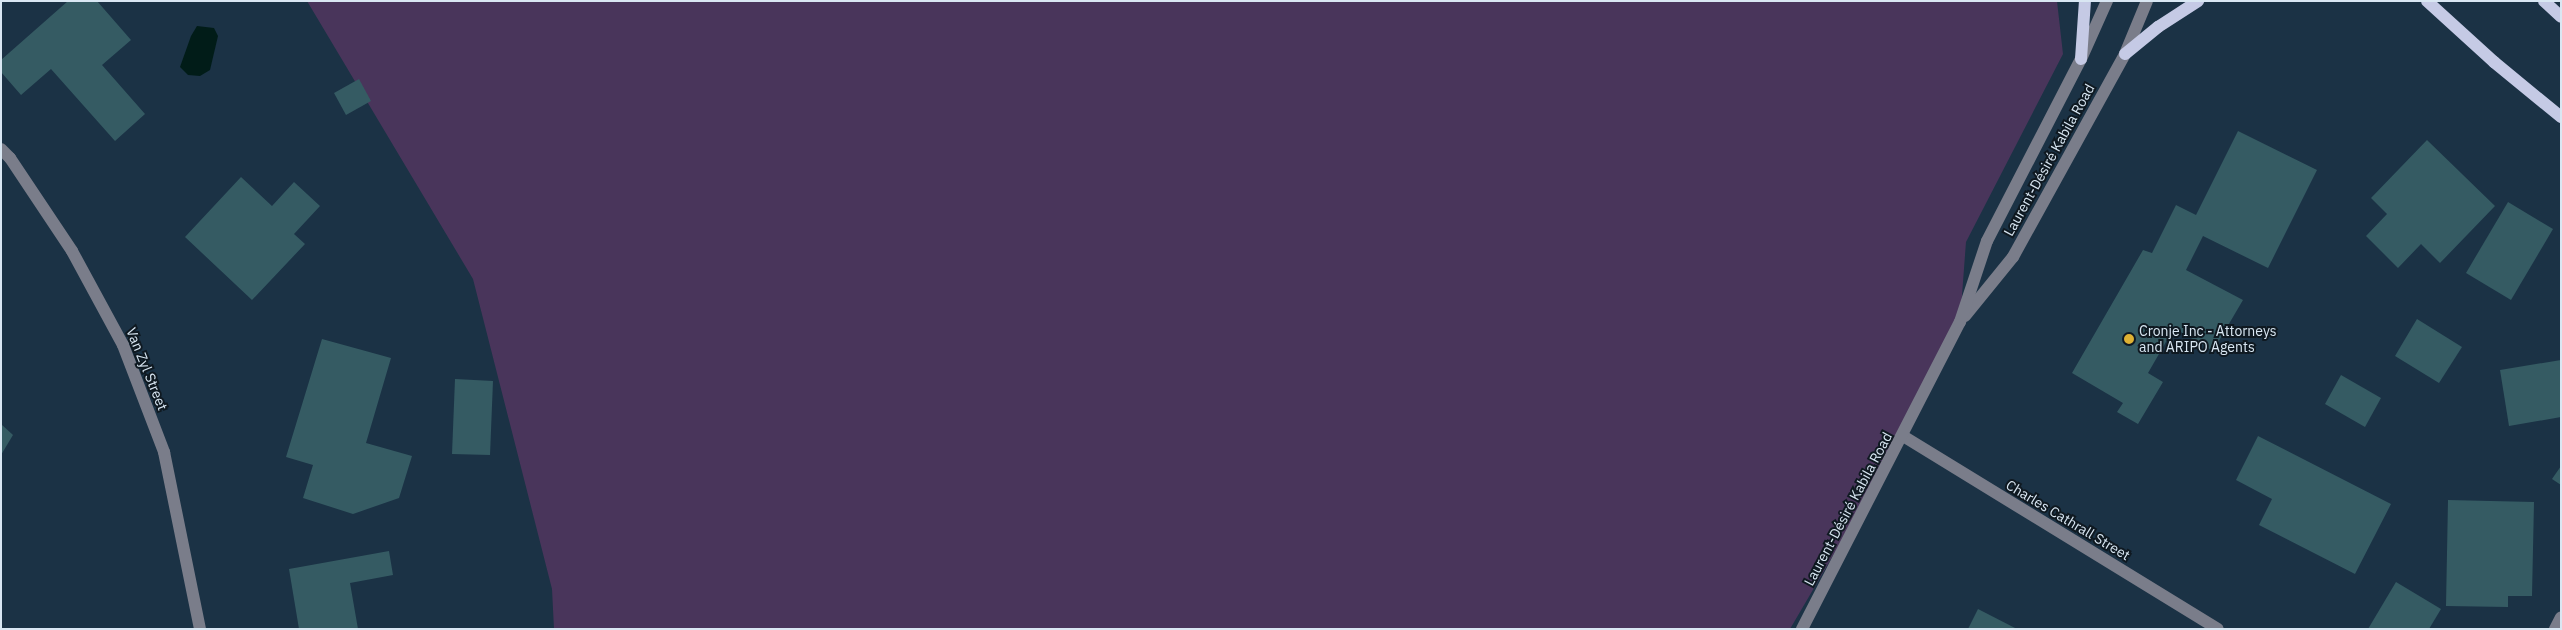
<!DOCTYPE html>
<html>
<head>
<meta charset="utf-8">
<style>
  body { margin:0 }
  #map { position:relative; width:2562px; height:630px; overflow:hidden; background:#1b3245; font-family:"IBM Plex Sans",sans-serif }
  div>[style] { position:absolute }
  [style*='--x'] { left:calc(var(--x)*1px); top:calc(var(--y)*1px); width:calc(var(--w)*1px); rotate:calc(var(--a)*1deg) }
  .green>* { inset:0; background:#49355b }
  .water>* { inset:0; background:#011c18 }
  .building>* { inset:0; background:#355b63 }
  .minor>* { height:12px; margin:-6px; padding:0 6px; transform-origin:6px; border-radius:6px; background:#7a7d8a }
  .major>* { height:12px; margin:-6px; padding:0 6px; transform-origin:6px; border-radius:6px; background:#c5cae5 }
  .dots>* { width:14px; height:14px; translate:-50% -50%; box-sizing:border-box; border:2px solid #0f1921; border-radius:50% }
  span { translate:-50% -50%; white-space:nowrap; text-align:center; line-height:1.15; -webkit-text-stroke:4px #0f1921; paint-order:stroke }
  .street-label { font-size:14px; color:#d9e7f3 }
  .poi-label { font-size:14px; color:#d9e7f3 }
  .left { translate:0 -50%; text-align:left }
  .frame { position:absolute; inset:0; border:2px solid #d9e7f3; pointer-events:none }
</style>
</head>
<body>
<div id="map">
  <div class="green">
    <i style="clip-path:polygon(307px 1px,2057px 1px,2063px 54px,1966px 242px,1960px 322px,1903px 436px,1790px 629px,554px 629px,552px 589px,473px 279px)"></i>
  </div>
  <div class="water">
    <i style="clip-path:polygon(197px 26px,214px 28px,218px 36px,210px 70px,200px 76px,188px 75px,180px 67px,191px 36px)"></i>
  </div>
  <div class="building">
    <i style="clip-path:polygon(68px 1px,97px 1px,131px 40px,102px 65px,145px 114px,115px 141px,51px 69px,21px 95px,1px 72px,1px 60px)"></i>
    <i style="clip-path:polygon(359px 79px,371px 101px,346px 115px,334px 93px)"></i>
    <i style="clip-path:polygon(2238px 131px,2317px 170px,2268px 268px,2203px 236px,2186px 270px,2243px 300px,2213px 351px,2174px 328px,2148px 373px,2163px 382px,2138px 424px,2117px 412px,2123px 403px,2072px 373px,2143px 250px,2152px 253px,2176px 205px,2196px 215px)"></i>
    <i style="clip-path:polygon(2427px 140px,2495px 206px,2440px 263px,2421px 244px,2398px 268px,2366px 236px,2387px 214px,2371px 198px)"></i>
    <i style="clip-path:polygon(241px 177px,272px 206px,294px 182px,320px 206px,294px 234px,305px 244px,252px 300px,185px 237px)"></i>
    <i style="clip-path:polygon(2508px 202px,2553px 229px,2511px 300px,2466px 273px)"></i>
    <i style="clip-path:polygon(2417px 319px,2462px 347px,2439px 383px,2395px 356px)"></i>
    <i style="clip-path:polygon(322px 339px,391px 358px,366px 443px,412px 456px,399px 498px,353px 514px,303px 498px,313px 465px,286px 457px)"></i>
    <i style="clip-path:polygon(2561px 360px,2561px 417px,2509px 426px,2500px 370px)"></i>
    <i style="clip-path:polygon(2341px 375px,2381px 398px,2365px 427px,2325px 404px)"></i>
    <i style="clip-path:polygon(455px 379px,493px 381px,490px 455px,452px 454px)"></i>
    <i style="clip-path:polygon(1px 424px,13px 435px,1px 455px)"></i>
    <i style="clip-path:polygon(2258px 436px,2391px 504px,2355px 574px,2259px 525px,2272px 499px,2236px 480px)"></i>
    <i style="clip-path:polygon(2561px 466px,2561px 485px,2552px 479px)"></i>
    <i style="clip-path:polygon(2448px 500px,2534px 502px,2532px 596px,2508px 596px,2508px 607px,2446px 606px)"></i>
    <i style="clip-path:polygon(389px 551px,393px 575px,350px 583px,358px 629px,299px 629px,289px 569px)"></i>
    <i style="clip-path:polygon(2396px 582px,2441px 609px,2429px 629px,2368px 629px)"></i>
    <i style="clip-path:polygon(1978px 609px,2017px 629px,1968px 629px)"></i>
  </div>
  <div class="minor">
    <i style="--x:1;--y:149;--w:13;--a:45"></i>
    <i style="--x:10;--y:158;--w:112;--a:56.3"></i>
    <i style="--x:72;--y:251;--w:107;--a:61.5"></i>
    <i style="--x:123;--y:345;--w:115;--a:69"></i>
    <i style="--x:164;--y:452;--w:181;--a:78.5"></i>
    <i style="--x:1965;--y:316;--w:76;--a:-50.9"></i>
    <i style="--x:2013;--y:257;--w:232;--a:-61.1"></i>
    <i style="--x:2125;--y:54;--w:57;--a:-67.5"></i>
    <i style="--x:1903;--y:436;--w:369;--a:31.5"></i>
    <i style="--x:1802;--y:629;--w:345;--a:-62.8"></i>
    <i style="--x:1960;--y:322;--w:85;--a:-71.6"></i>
    <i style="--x:1987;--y:241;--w:205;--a:-62.7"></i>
    <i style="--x:2081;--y:59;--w:64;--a:-65.9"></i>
    <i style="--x:2555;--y:629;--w:13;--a:-63"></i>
  </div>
  <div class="major">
    <i style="--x:2427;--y:1;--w:91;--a:42.3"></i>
    <i style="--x:2494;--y:62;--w:87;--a:39.4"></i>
    <i style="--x:2544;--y:1;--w:23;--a:43"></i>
    <i style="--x:2125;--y:54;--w:43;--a:-39.3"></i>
    <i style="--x:2158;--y:27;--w:48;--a:-33"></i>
    <i style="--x:2081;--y:59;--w:58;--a:-86.1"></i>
  </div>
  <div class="dots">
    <i style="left:2129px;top:339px;background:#deb133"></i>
  </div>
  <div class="street-label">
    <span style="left:2049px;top:160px;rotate:-61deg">Laurent-Désiré Kabila Road</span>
    <span style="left:147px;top:369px;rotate:68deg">Van Zyl Street</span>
    <span style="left:1848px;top:509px;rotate:-62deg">Laurent-Désiré Kabila Road</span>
    <span style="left:2068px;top:520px;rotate:31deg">Charles Cathrall Street</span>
  </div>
  <div class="poi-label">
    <span class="left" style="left:2139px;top:339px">Cronje Inc - Attorneys<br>and ARIPO Agents</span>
  </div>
  <div class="frame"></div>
</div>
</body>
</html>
